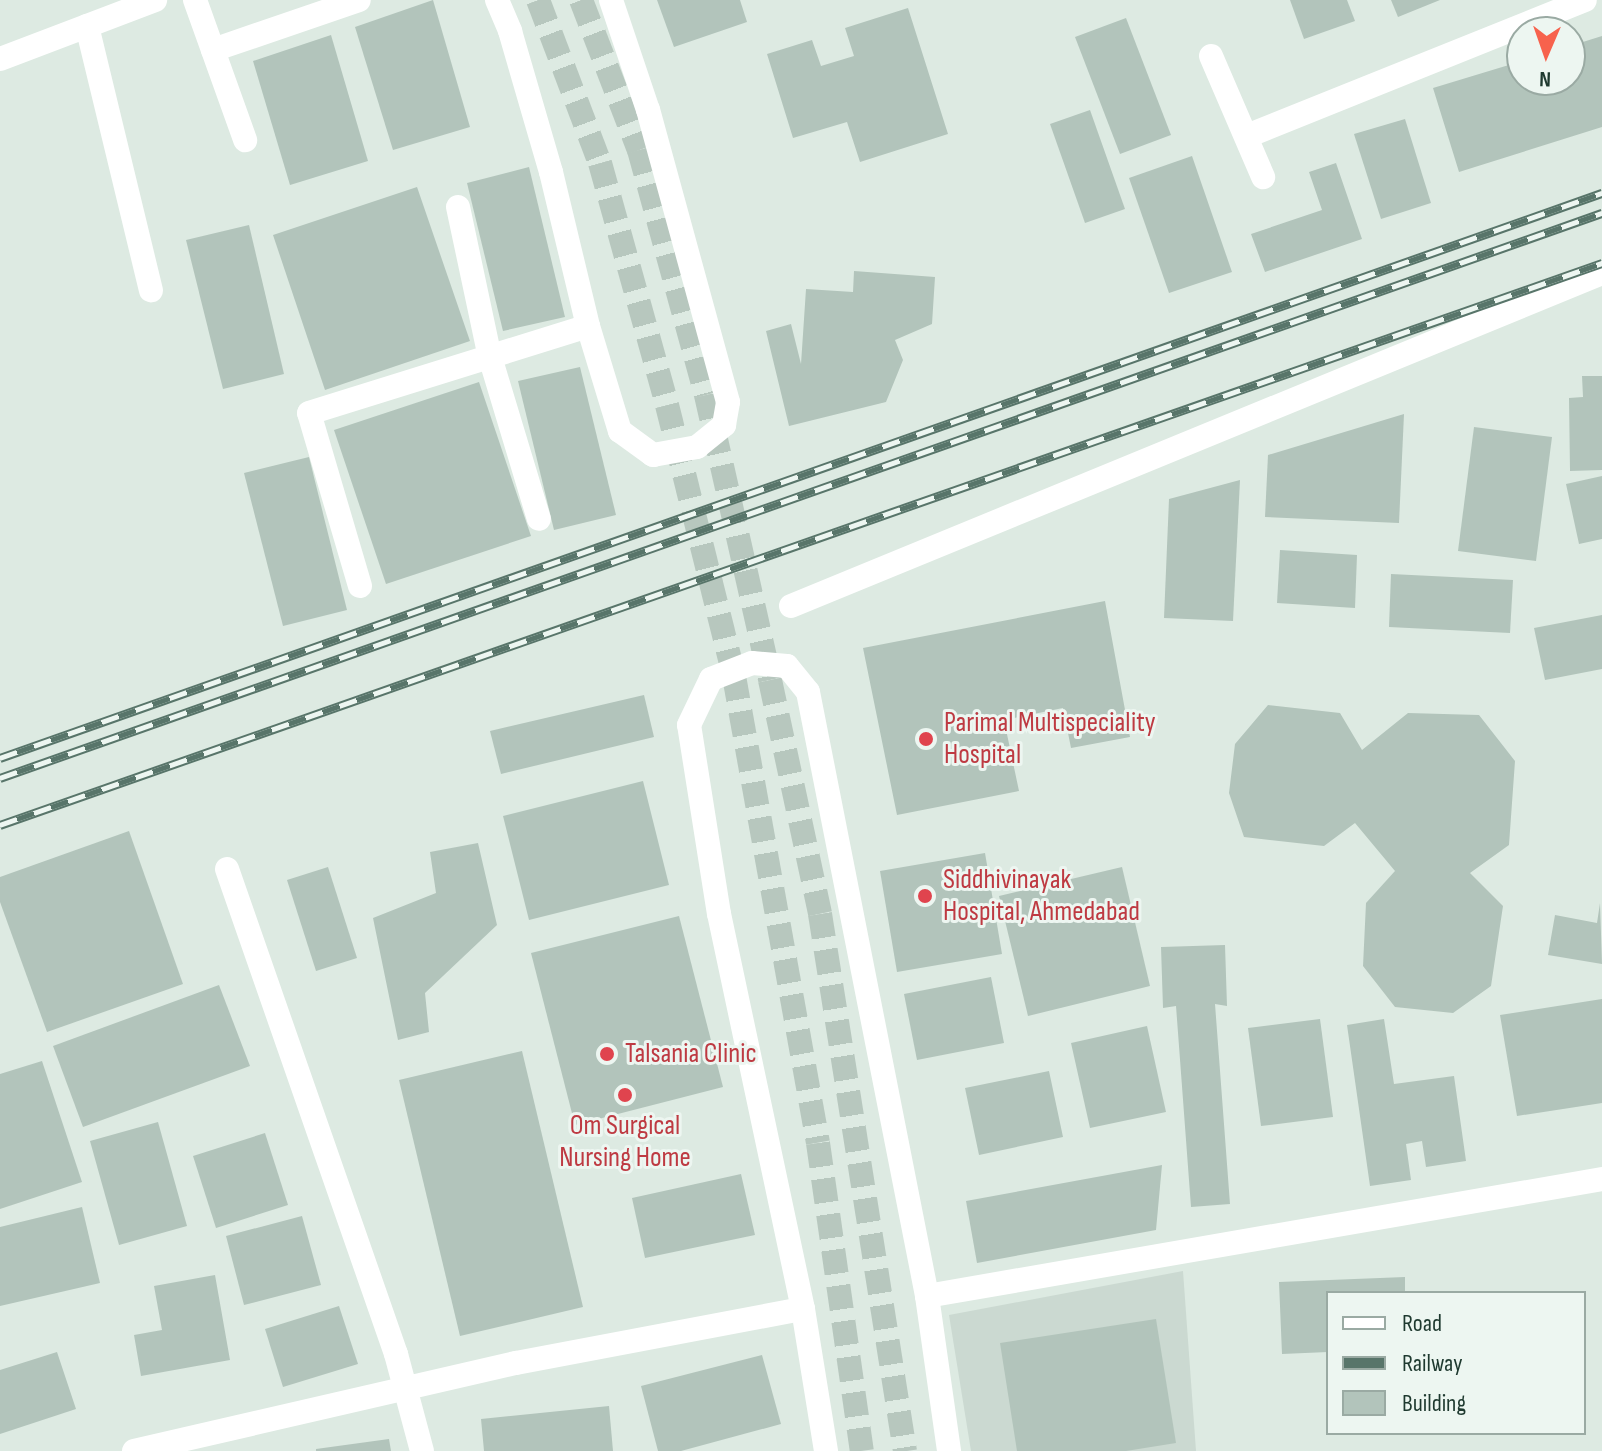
<!DOCTYPE html>
<html>
<head>
<meta charset="utf-8">
<style>
  body { margin:0 }
  #map { position:relative; width:1602px; height:1451px; overflow:hidden; background:#ddeae2; font-family:"Sofia Sans Condensed",sans-serif }
  div>[style] { position:absolute }
  [style*='--x'] { left:calc(var(--x)*1px); top:calc(var(--y)*1px); width:calc(var(--w)*1px); rotate:calc(var(--a)*1deg) }
  .built>* { inset:0; background:#cbd9d1 }
  .building>* { inset:0; background:#b2c4bb }
  .primary-tunnel>* { height:24px; margin-top:-12px; transform-origin:0; background:repeating-linear-gradient(90deg,#b7c7be 0 24px,transparent 0 36px) }
  .minor>* { height:24px; margin:-12px; padding:0 12px; transform-origin:12px; border-radius:12px; background:#fff }
  .tertiary>* { height:24px; margin:-12px; padding:0 12px; transform-origin:12px; border-radius:12px; background:#fff }
  .rail>* { height:9px; margin-top:-4.5px; transform-origin:0; background:repeating-linear-gradient(90deg,#edf6f1 0 18px,#58756a 0 36px); box-sizing:border-box; border-block:2px solid #58756a }
  .dots>* { width:22px; height:22px; translate:-50% -50%; box-sizing:border-box; border:4px solid #edf6f1; border-radius:50% }
  span { translate:-50% -50%; white-space:nowrap; text-align:center; line-height:1.15; -webkit-text-stroke:6px #edf6f1; paint-order:stroke }
  .health-label { font-size:28px; color:#be3a42 }
  .left { translate:0 -50%; text-align:left }
  .legend { position:absolute; left:1326px; top:1291px; width:260px; height:144px; box-sizing:border-box; background:#edf6f1; border:2px solid #9aaaa3; margin:0; padding:10px 14px; list-style:none; font-size:24px; color:#1e392f }
  .legend li { display:flex; align-items:center; gap:16px; height:40px }
  .legend b { width:40px; border:2px solid #9aaaa3 }
  .north { position:absolute; left:1506px; top:16px; width:80px; height:80px; box-sizing:border-box; background:#edf6f1; border:2px solid #9aaaa3; border-radius:50%; rotate:182deg; font-size:22px; font-weight:700; line-height:32px; text-align:center; color:#1e392f }
  .north::after { content:''; display:block; margin:auto; width:28px; height:36px; background:#f7624d; clip-path:polygon(50% 0,100% 100%,50% 72%,0 100%) }
</style>
</head>
<body>
<div id="map">
  <div class="built">
    <i style="clip-path:polygon(1183px 1271px,1196px 1451px,971px 1451px,949px 1315px)"></i>
  </div>
  <div class="building">
    <i style="clip-path:polygon(433px 0,470px 127px,393px 150px,355px 27px)"></i>
    <i style="clip-path:polygon(657px 0,740px 0,747px 22px,674px 47px)"></i>
    <i style="clip-path:polygon(1290px 0,1347px 0,1355px 21px,1304px 39px)"></i>
    <i style="clip-path:polygon(1391px 0,1440px 0,1398px 17px)"></i>
    <i style="clip-path:polygon(908px 8px,948px 134px,860px 162px,847px 122px,793px 138px,767px 54px,812px 40px,821px 66px,854px 56px,845px 28px)"></i>
    <i style="clip-path:polygon(1126px 18px,1171px 135px,1120px 154px,1075px 37px)"></i>
    <i style="clip-path:polygon(331px 35px,368px 161px,290px 185px,253px 61px)"></i>
    <i style="clip-path:polygon(1602px 36px,1602px 127px,1459px 172px,1433px 88px,1522px 61px,1522px 80px,1570px 80px,1570px 46px)"></i>
    <i style="clip-path:polygon(1090px 110px,1125px 209px,1085px 223px,1050px 124px)"></i>
    <i style="clip-path:polygon(1405px 119px,1431px 203px,1381px 219px,1354px 134px)"></i>
    <i style="clip-path:polygon(1192px 156px,1232px 272px,1169px 293px,1129px 178px)"></i>
    <i style="clip-path:polygon(1336px 163px,1362px 239px,1265px 272px,1251px 234px,1322px 210px,1309px 172px)"></i>
    <i style="clip-path:polygon(529px 167px,565px 317px,503px 331px,467px 183px)"></i>
    <i style="clip-path:polygon(417px 187px,470px 341px,325px 390px,273px 235px)"></i>
    <i style="clip-path:polygon(249px 225px,284px 374px,223px 389px,186px 240px)"></i>
    <i style="clip-path:polygon(854px 271px,935px 277px,932px 324px,895px 340px,903px 360px,886px 402px,789px 426px,766px 331px,791px 324px,801px 364px,806px 289px,853px 292px)"></i>
    <i style="clip-path:polygon(580px 367px,616px 515px,554px 530px,518px 381px)"></i>
    <i style="clip-path:polygon(1582px 376px,1602px 376px,1602px 470px,1570px 471px,1569px 398px,1583px 397px)"></i>
    <i style="clip-path:polygon(479px 382px,531px 536px,386px 584px,334px 430px)"></i>
    <i style="clip-path:polygon(1404px 414px,1399px 523px,1265px 517px,1268px 455px)"></i>
    <i style="clip-path:polygon(1474px 427px,1552px 437px,1536px 561px,1458px 551px)"></i>
    <i style="clip-path:polygon(309px 457px,347px 610px,283px 626px,244px 473px)"></i>
    <i style="clip-path:polygon(1602px 476px,1602px 539px,1579px 544px,1566px 484px)"></i>
    <i style="clip-path:polygon(1240px 480px,1233px 621px,1164px 618px,1169px 499px)"></i>
    <i style="clip-path:polygon(1280px 550px,1357px 555px,1355px 608px,1277px 603px)"></i>
    <i style="clip-path:polygon(1391px 574px,1513px 580px,1510px 633px,1389px 627px)"></i>
    <i style="clip-path:polygon(1105px 601px,1130px 737px,1071px 748px,1063px 708px,1004px 720px,1019px 791px,897px 815px,863px 648px)"></i>
    <i style="clip-path:polygon(1602px 615px,1602px 669px,1545px 680px,1534px 628px)"></i>
    <i style="clip-path:polygon(644px 695px,654px 737px,501px 774px,490px 731px)"></i>
    <i style="clip-path:polygon(1268px 705px,1340px 713px,1362px 750px,1408px 713px,1479px 715px,1515px 761px,1509px 845px,1470px 873px,1503px 906px,1491px 986px,1453px 1013px,1395px 1007px,1363px 966px,1366px 903px,1395px 871px,1355px 823px,1324px 846px,1244px 837px,1229px 793px,1235px 744px)"></i>
    <i style="clip-path:polygon(643px 781px,669px 885px,529px 920px,503px 816px)"></i>
    <i style="clip-path:polygon(129px 831px,183px 984px,47px 1032px,0 902px,0 877px)"></i>
    <i style="clip-path:polygon(478px 843px,497px 925px,425px 993px,429px 1032px,398px 1040px,373px 918px,436px 893px,430px 852px)"></i>
    <i style="clip-path:polygon(985px 853px,1002px 954px,897px 972px,880px 871px)"></i>
    <i style="clip-path:polygon(328px 867px,357px 958px,316px 971px,287px 880px)"></i>
    <i style="clip-path:polygon(1122px 867px,1150px 986px,1028px 1016px,999px 896px)"></i>
    <i style="clip-path:polygon(1600px 903px,1602px 964px,1548px 955px,1555px 915px,1597px 923px)"></i>
    <i style="clip-path:polygon(679px 916px,723px 1087px,575px 1125px,531px 953px)"></i>
    <i style="clip-path:polygon(1225px 945px,1227px 1006px,1215px 1004px,1230px 1204px,1191px 1207px,1176px 1006px,1163px 1008px,1161px 947px)"></i>
    <i style="clip-path:polygon(991px 977px,1004px 1043px,917px 1060px,904px 994px)"></i>
    <i style="clip-path:polygon(219px 985px,250px 1066px,83px 1127px,53px 1046px)"></i>
    <i style="clip-path:polygon(1602px 999px,1602px 1103px,1517px 1116px,1500px 1015px)"></i>
    <i style="clip-path:polygon(1320px 1019px,1333px 1117px,1261px 1126px,1248px 1028px)"></i>
    <i style="clip-path:polygon(1384px 1019px,1394px 1084px,1454px 1076px,1466px 1161px,1426px 1167px,1422px 1141px,1406px 1144px,1411px 1180px,1370px 1186px,1347px 1025px)"></i>
    <i style="clip-path:polygon(1147px 1026px,1166px 1112px,1090px 1128px,1071px 1043px)"></i>
    <i style="clip-path:polygon(522px 1051px,583px 1307px,460px 1336px,399px 1080px)"></i>
    <i style="clip-path:polygon(42px 1061px,82px 1182px,0 1209px,0 1074px)"></i>
    <i style="clip-path:polygon(1049px 1071px,1063px 1137px,979px 1155px,965px 1088px)"></i>
    <i style="clip-path:polygon(158px 1122px,187px 1226px,119px 1245px,90px 1141px)"></i>
    <i style="clip-path:polygon(265px 1133px,288px 1205px,216px 1228px,193px 1156px)"></i>
    <i style="clip-path:polygon(1162px 1165px,1156px 1230px,977px 1263px,966px 1201px)"></i>
    <i style="clip-path:polygon(741px 1174px,755px 1235px,645px 1258px,632px 1198px)"></i>
    <i style="clip-path:polygon(82px 1207px,100px 1283px,0 1306px,0 1227px)"></i>
    <i style="clip-path:polygon(302px 1216px,321px 1285px,244px 1305px,226px 1236px)"></i>
    <i style="clip-path:polygon(215px 1275px,230px 1360px,141px 1376px,134px 1335px,162px 1330px,154px 1286px)"></i>
    <i style="clip-path:polygon(1405px 1277px,1405px 1293px,1328px 1293px,1328px 1352px,1282px 1354px,1279px 1282px)"></i>
    <i style="clip-path:polygon(339px 1306px,358px 1364px,283px 1387px,265px 1329px)"></i>
    <i style="clip-path:polygon(1156px 1319px,1176px 1443px,1126px 1451px,1017px 1451px,1000px 1343px)"></i>
    <i style="clip-path:polygon(57px 1352px,76px 1409px,0 1434px,0 1370px)"></i>
    <i style="clip-path:polygon(762px 1355px,781px 1424px,681px 1451px,658px 1451px,641px 1386px)"></i>
    <i style="clip-path:polygon(609px 1406px,613px 1451px,484px 1451px,481px 1419px)"></i>
    <i style="clip-path:polygon(389px 1439px,391px 1451px,316px 1451px,316px 1449px)"></i>
  </div>
  <div class="primary-tunnel">
    <i style="--x:538;--y:0;--w:174;--a:69.2"></i>
    <i style="--x:600;--y:163;--w:251;--a:74.5"></i>
    <i style="--x:667;--y:405;--w:279;--a:76.1"></i>
    <i style="--x:734;--y:676;--w:474;--a:79.8"></i>
    <i style="--x:818;--y:1143;--w:311;--a:81.9"></i>
    <i style="--x:581;--y:0;--w:161;--a:68.9"></i>
    <i style="--x:639;--y:150;--w:254;--a:74.7"></i>
    <i style="--x:706;--y:395;--w:292;--a:77.3"></i>
    <i style="--x:770;--y:680;--w:239;--a:77.9"></i>
    <i style="--x:820;--y:914;--w:544;--a:81.01"></i>
  </div>
  <div class="minor">
    <i style="--x:195;--y:0;--w:149;--a:70.3"></i>
    <i style="--x:87;--y:26;--w:272;--a:76.4"></i>
    <i style="--x:213;--y:50;--w:154;--a:-18.9"></i>
    <i style="--x:1211;--y:56;--w:132;--a:66.7"></i>
    <i style="--x:0;--y:59;--w:166;--a:-20.8"></i>
    <i style="--x:1247;--y:136;--w:364;--a:-21.9"></i>
    <i style="--x:458;--y:207;--w:153;--a:78"></i>
    <i style="--x:490;--y:357;--w:169;--a:73.2"></i>
    <i style="--x:360;--y:586;--w:180;--a:-106.4"></i>
    <i style="--x:309;--y:413;--w:292;--a:-17.3"></i>
    <i style="--x:791;--y:606;--w:877;--a:-22.32"></i>
    <i style="--x:227;--y:869;--w:514;--a:70.79"></i>
    <i style="--x:396;--y:1354;--w:100;--a:75"></i>
    <i style="--x:134;--y:1451;--w:392;--a:-13"></i>
    <i style="--x:516;--y:1363;--w:292;--a:-10.7"></i>
  </div>
  <div class="tertiary">
    <i style="--x:497;--y:0;--w:34;--a:67"></i>
    <i style="--x:510;--y:31;--w:147;--a:73.8"></i>
    <i style="--x:551;--y:172;--w:158;--a:76.5"></i>
    <i style="--x:588;--y:326;--w:110;--a:73.1"></i>
    <i style="--x:620;--y:431;--w:41;--a:36"></i>
    <i style="--x:653;--y:455;--w:45;--a:-10.3"></i>
    <i style="--x:697;--y:447;--w:35;--a:-39"></i>
    <i style="--x:724;--y:425;--w:23;--a:-80"></i>
    <i style="--x:728;--y:402;--w:303;--a:-105.3"></i>
    <i style="--x:648;--y:110;--w:116;--a:-108.6"></i>
    <i style="--x:927;--y:1296;--w:685;--a:-9.83"></i>
    <i style="--x:826;--y:1451;--w:144;--a:-99.2"></i>
    <i style="--x:803;--y:1309;--w:404;--a:-102"></i>
    <i style="--x:719;--y:914;--w:191;--a:-99"></i>
    <i style="--x:689;--y:725;--w:51;--a:-64.4"></i>
    <i style="--x:711;--y:679;--w:44;--a:-21.3"></i>
    <i style="--x:752;--y:663;--w:35;--a:5"></i>
    <i style="--x:787;--y:666;--w:33;--a:51"></i>
    <i style="--x:808;--y:692;--w:616;--a:78.85"></i>
    <i style="--x:927;--y:1296;--w:157;--a:81.9"></i>
  </div>
  <div class="rail">
    <i style="--x:0;--y:758;--w:1699;--a:-19.43"></i>
    <i style="--x:0;--y:778;--w:1699;--a:-19.43"></i>
    <i style="--x:0;--y:825;--w:1698;--a:-19.33"></i>
  </div>
  <div class="dots">
    <i style="left:926px;top:739px;background:#e0444e"></i>
    <i style="left:925px;top:896px;background:#e0444e"></i>
    <i style="left:607px;top:1054px;background:#e0444e"></i>
    <i style="left:625px;top:1095px;background:#e0444e"></i>
  </div>
  <div class="health-label">
    <span class="left" style="left:944px;top:739px">Parimal Multispeciality<br>Hospital</span>
    <span class="left" style="left:943px;top:896px">Siddhivinayak<br>Hospital, Ahmedabad</span>
    <span class="left" style="left:625px;top:1054px">Talsania Clinic</span>
    <span style="left:625px;top:1142px">Om Surgical<br>Nursing Home</span>
  </div>
  <ul class="legend">
  <li><b style="height:10px;background:#fff"></b>Road</li>
  <li><b style="height:10px;background:#58756a"></b>Railway</li>
  <li><b style="height:22px;background:#b2c4bb"></b>Building</li>
  </ul>
  <div class="north">N</div>
</div>
</body>
</html>
